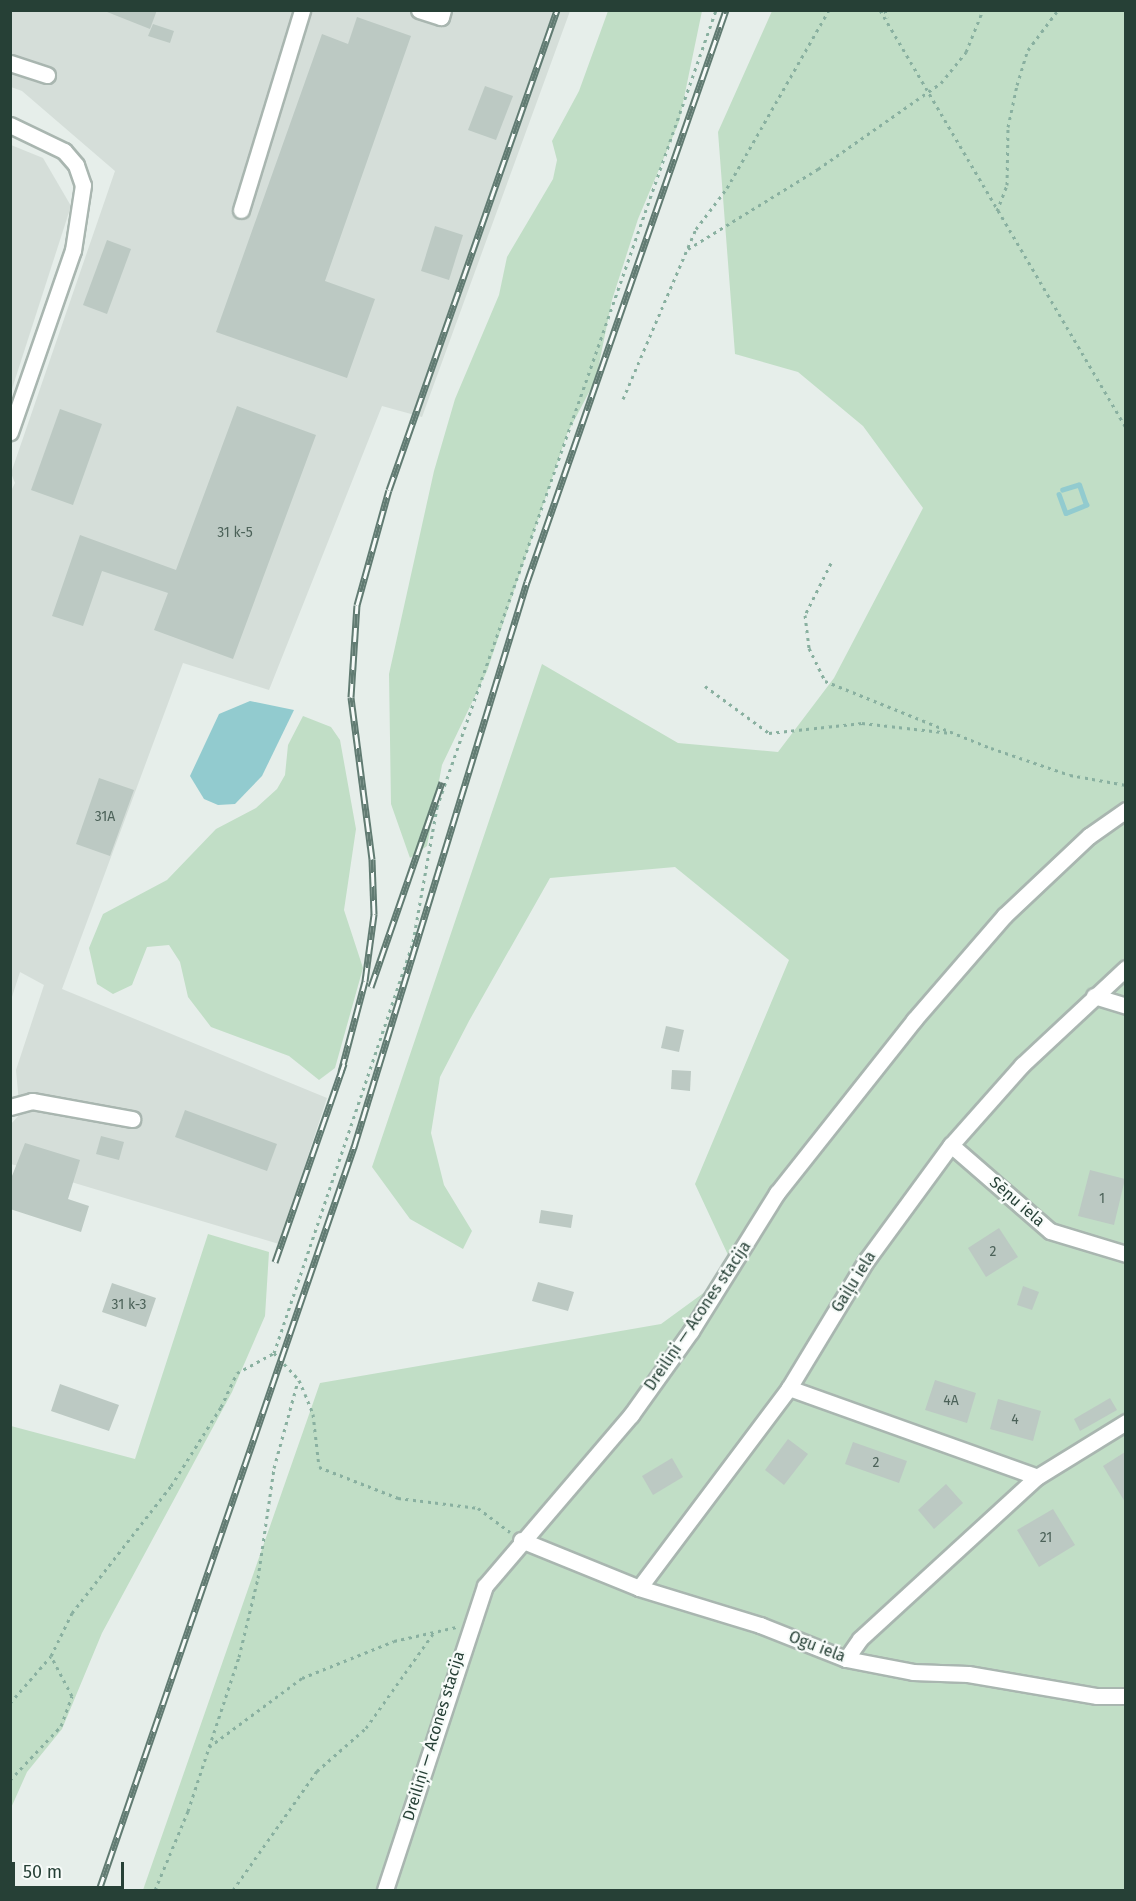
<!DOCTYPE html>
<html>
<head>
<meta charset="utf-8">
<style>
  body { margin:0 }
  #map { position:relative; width:1136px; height:1901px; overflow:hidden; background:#e6eeea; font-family:"Fira Sans",sans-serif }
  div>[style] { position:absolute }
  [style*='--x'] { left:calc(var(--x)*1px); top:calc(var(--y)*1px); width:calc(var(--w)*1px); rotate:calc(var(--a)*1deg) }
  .built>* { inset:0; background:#d5ded9 }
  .green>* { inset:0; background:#c1dec6 }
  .water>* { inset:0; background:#92cbcf }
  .stream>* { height:4.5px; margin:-2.25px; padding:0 2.25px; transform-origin:2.25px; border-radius:2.25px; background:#92cbcf }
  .building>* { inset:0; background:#bcc9c3 }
  .path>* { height:3px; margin-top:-1.5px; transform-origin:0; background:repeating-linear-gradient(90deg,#89b0a0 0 3px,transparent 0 7.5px) }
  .roads { filter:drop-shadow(2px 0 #a9b6b0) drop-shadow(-2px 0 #a9b6b0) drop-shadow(0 2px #a9b6b0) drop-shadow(0 -2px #a9b6b0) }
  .minor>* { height:15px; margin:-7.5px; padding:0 7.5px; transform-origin:7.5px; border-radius:7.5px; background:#fff }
  .rail>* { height:7px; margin-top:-3.5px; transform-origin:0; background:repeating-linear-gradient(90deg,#f7fbf9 0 14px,#617b72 0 28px); box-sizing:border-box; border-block:2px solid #617b72 }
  span { translate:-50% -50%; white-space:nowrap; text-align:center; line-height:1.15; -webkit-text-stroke:4.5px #f7fbf9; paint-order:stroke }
  .number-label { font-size:14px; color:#4c6259 }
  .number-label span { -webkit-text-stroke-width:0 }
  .street-label { font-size:16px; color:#264036 }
  .frame { position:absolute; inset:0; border:12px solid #264036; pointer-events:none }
  .scale { position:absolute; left:12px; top:1862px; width:112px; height:27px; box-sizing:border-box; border:3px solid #264036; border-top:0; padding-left:8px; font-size:18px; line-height:21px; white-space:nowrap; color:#264036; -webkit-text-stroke:4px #f7fbf9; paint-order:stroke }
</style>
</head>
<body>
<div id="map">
  <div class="built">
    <i style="clip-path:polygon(11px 11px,570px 11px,422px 417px,382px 406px,269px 690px,183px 663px,62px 989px,327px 1098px,279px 1244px,11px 1164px,11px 1124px,20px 1114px,16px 1070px,44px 985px,20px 972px,11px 1000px,10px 493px,15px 483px,11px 473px,115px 171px,22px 91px,11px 87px)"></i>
    <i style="clip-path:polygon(11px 145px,43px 158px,71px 206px,11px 392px)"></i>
  </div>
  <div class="green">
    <i style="clip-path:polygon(608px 11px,702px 11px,679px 122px,638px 219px,612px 300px,596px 379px,567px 434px,487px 671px,442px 765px,427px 846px,410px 858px,391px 804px,389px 674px,434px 471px,455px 399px,499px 295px,507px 257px,553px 179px,557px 160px,552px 141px,579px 91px)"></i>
    <i style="clip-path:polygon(772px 11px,1125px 11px,1125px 1890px,143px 1890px,320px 1383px,661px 1324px,735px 1270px,695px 1184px,789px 960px,675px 867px,550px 878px,469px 1021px,440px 1077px,431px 1133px,444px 1185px,472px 1231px,463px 1249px,410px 1219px,372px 1167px,542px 664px,678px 743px,778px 752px,834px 678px,923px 508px,863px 426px,798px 372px,735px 354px,718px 132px)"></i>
    <i style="clip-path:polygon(303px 716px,331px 727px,340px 740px,356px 829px,344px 910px,363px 968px,335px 1068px,319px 1080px,289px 1056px,211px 1027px,188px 997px,180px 962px,169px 945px,147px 947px,132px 985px,113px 994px,97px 984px,89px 948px,103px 914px,167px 880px,216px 829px,256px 808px,277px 789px,285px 775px,288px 745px)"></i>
    <i style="clip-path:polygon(208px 1234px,269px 1252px,265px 1316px,232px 1392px,102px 1633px,62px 1729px,27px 1772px,11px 1808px,11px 1426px,135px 1459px)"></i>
  </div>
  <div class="water">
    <i style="clip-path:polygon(250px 701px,294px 710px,262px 776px,235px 804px,218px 805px,204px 799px,190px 776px,219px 714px)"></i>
  </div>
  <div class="stream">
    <i style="--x:1059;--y:494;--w:20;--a:70"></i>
    <i style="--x:1066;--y:513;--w:22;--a:-22"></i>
    <i style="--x:1086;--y:505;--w:21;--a:-109"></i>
    <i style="--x:1079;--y:485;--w:17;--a:163"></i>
  </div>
  <div class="building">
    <i style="clip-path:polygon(102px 10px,157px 10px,150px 29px)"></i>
    <i style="clip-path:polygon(357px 17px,411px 36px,325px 281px,375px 299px,347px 378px,216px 332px,322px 34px,348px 44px)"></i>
    <i style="clip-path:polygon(153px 24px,174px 31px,170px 43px,148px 36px)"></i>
    <i style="clip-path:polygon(485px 86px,513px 96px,496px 140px,468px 130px)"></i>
    <i style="clip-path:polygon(435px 226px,463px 235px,449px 280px,421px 271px)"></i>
    <i style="clip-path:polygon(107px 240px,131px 249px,107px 314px,83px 305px)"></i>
    <i style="clip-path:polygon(237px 406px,316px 435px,233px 659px,154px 630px,168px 593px,102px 571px,83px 626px,52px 616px,80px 535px,176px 570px)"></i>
    <i style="clip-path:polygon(60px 409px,102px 424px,73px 505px,31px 490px)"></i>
    <i style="clip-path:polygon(99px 778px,134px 790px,110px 856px,76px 844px)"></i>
    <i style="clip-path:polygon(666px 1026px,684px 1030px,679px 1052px,661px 1048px)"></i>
    <i style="clip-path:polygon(672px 1070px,691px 1071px,690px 1091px,671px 1089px)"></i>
    <i style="clip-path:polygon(185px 1110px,277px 1144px,267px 1171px,175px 1137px)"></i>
    <i style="clip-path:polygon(101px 1136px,124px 1142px,119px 1160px,96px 1154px)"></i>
    <i style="clip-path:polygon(25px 1143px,80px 1160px,68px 1199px,89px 1206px,81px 1232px,10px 1209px,10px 1181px)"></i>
    <i style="clip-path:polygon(1090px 1170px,1125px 1179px,1114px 1225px,1078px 1216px)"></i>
    <i style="clip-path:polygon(541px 1210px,573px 1215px,571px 1228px,539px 1223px)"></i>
    <i style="clip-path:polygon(999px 1228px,1018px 1257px,986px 1277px,968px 1248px)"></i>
    <i style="clip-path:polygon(538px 1282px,574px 1292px,568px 1311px,532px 1301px)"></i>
    <i style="clip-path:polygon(112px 1283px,156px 1298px,146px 1327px,102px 1312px)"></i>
    <i style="clip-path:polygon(1023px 1286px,1039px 1292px,1032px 1310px,1017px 1305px)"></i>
    <i style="clip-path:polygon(935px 1380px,976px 1393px,967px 1423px,925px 1410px)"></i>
    <i style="clip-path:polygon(60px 1384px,119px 1405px,109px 1431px,51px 1411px)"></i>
    <i style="clip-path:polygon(1110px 1398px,1117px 1410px,1080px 1431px,1074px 1419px)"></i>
    <i style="clip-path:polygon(998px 1399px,1041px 1411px,1033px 1441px,990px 1429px)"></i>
    <i style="clip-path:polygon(788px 1439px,808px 1454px,784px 1485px,765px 1470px)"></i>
    <i style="clip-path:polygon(853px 1442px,907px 1461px,899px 1483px,845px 1464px)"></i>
    <i style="clip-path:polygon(1125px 1452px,1125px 1502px,1103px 1466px)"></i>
    <i style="clip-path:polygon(672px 1458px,683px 1477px,653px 1495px,642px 1476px)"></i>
    <i style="clip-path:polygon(946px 1484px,963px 1503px,934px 1529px,918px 1510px)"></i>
    <i style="clip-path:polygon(1053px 1509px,1075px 1545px,1039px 1567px,1017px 1530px)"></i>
  </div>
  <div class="path">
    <i style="--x:880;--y:10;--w:484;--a:59.5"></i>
    <i style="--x:885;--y:10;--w:8;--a:76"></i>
    <i style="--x:997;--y:211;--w:28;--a:-69"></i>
    <i style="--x:1007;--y:185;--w:58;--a:-89"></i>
    <i style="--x:1008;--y:127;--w:43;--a:-77.9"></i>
    <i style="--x:1017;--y:85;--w:37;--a:-73"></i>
    <i style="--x:1028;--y:50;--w:50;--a:-53.1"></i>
    <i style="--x:688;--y:249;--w:153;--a:-31.6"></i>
    <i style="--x:818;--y:169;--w:150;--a:-35"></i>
    <i style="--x:941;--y:83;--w:40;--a:-51"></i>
    <i style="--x:966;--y:52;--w:45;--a:-68"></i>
    <i style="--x:623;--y:399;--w:185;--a:-66.8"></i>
    <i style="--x:696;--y:229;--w:51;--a:-52.9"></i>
    <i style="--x:727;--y:188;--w:205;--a:-60.2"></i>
    <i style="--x:831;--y:563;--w:58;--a:116.6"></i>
    <i style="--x:805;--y:615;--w:33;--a:83"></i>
    <i style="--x:809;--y:648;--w:37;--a:64"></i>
    <i style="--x:825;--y:681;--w:179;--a:22"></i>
    <i style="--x:991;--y:748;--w:83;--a:18.9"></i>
    <i style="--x:1070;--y:775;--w:57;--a:10.1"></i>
    <i style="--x:705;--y:686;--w:79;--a:36.3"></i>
    <i style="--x:769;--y:733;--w:94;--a:-6.1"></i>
    <i style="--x:862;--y:723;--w:89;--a:6.5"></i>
    <i style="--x:274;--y:1353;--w:434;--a:-71.3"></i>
    <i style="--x:413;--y:942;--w:137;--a:-79.9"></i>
    <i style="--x:437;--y:807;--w:844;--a:-70.71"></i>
    <i style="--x:10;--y:1703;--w:62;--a:-48.9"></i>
    <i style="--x:209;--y:1747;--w:116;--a:-36.6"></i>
    <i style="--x:302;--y:1678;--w:99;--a:-21.9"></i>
    <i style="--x:394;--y:1641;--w:64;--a:-12.7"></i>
    <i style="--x:10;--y:1780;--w:74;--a:-46.6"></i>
    <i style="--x:61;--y:1726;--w:32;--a:-70"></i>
    <i style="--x:72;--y:1696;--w:45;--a:-117.7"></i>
    <i style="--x:51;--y:1656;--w:48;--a:-64"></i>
    <i style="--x:72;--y:1613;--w:161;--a:-52.1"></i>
    <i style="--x:171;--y:1486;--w:93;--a:-57.7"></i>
    <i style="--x:221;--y:1407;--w:38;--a:-65"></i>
    <i style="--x:237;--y:1373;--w:42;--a:-28.4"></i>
    <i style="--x:274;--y:1353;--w:37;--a:47"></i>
    <i style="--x:299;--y:1380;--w:15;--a:67"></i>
    <i style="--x:305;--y:1394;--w:22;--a:68"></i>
    <i style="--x:313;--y:1414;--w:53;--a:83.5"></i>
    <i style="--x:319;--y:1467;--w:85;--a:21.4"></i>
    <i style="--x:398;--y:1498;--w:81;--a:7.1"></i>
    <i style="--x:478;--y:1508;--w:40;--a:37"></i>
    <i style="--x:155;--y:1890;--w:86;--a:-67.3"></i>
    <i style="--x:188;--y:1811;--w:162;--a:-71.7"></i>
    <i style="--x:239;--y:1657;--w:81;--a:-76.5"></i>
    <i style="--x:258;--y:1578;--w:111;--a:-81.7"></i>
    <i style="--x:274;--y:1468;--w:90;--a:-74.6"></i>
    <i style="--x:233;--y:1890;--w:146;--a:-54.8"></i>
    <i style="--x:317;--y:1771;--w:65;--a:-41.3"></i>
    <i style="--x:366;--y:1728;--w:119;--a:-54.6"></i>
  </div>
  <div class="roads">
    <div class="minor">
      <i style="--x:419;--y:10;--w:23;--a:18"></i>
      <i style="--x:441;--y:17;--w:7;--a:-74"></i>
      <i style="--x:10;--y:63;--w:39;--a:18"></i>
      <i style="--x:10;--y:125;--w:60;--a:25.7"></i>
      <i style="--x:64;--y:151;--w:18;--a:49"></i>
      <i style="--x:76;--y:165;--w:21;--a:71"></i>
      <i style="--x:83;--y:185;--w:66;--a:98.7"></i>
      <i style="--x:73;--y:250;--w:193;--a:109.1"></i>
      <i style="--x:241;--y:210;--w:209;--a:-73"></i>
      <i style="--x:1094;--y:996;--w:34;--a:17"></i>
      <i style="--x:10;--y:1107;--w:23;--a:-15"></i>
      <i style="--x:32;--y:1101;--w:102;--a:10.2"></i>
      <i style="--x:951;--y:1145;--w:131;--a:41"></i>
      <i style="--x:1050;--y:1231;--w:79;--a:16.8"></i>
      <i style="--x:789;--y:1388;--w:263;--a:19.7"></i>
      <i style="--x:521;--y:1540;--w:127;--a:22.1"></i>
      <i style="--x:639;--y:1588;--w:127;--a:17"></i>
      <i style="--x:760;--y:1625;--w:92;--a:21.6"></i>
      <i style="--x:846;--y:1659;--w:68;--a:11"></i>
      <i style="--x:913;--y:1672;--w:55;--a:2.1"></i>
      <i style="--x:968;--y:1674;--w:131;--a:9.7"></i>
      <i style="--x:1097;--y:1696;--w:29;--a:0"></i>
      <i style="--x:639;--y:1588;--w:250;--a:-53.1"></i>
      <i style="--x:789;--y:1388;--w:149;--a:-58.8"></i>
      <i style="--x:866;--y:1261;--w:144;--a:-53.8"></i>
      <i style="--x:951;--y:1145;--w:107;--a:-48.4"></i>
      <i style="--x:1022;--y:1065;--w:142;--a:-43"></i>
      <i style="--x:846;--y:1659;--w:24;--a:-55"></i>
      <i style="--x:860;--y:1639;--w:240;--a:-42.5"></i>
      <i style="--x:1037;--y:1477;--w:105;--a:-31.7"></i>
      <i style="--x:385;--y:1890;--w:320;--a:-71.8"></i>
      <i style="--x:485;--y:1586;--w:225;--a:-49.5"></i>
      <i style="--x:631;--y:1415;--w:103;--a:-54.5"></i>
      <i style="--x:691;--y:1331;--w:163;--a:-58.1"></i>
      <i style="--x:777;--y:1193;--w:221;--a:-51.6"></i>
      <i style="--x:914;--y:1020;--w:138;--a:-49.1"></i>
      <i style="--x:1004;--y:916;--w:117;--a:-43.3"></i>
      <i style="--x:1089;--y:836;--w:45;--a:-35.1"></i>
    </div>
  </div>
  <div class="rail">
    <i style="--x:371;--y:987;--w:217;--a:-70.9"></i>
    <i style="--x:341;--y:1072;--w:94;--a:-75.2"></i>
    <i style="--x:365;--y:981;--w:68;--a:-82.3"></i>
    <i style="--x:374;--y:914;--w:55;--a:-92.1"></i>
    <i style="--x:372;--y:859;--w:163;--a:-97.4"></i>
    <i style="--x:351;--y:697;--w:92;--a:-86.3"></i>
    <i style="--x:357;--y:605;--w:119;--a:-74.5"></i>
    <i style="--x:389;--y:490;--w:509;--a:-70.71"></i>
    <i style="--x:275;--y:1262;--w:210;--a:-70.8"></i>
    <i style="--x:99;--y:1890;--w:786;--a:-71.06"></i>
    <i style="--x:354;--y:1147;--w:591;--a:-72.98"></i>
    <i style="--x:527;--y:582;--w:606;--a:-70.82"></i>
  </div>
  <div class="number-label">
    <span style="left:235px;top:533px">31 k-5</span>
    <span style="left:105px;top:817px">31A</span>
    <span style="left:1102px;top:1199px">1</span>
    <span style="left:993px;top:1252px">2</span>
    <span style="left:129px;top:1305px">31 k-3</span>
    <span style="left:951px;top:1401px">4A</span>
    <span style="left:1015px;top:1420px">4</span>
    <span style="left:876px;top:1463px">2</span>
    <span style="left:1046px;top:1538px">21</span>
  </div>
  <div class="street-label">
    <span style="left:1017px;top:1202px;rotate:41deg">Sēņu iela</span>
    <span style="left:854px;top:1282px;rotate:-58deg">Gaiļu iela</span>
    <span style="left:698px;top:1316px;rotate:-56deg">Dreiliņi — Acones stacija</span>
    <span style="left:817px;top:1647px;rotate:21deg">Ogu iela</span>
    <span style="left:434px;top:1736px;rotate:-73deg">Dreiliņi — Acones stacija</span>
  </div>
  <div class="frame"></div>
  <div class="scale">50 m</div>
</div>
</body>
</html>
